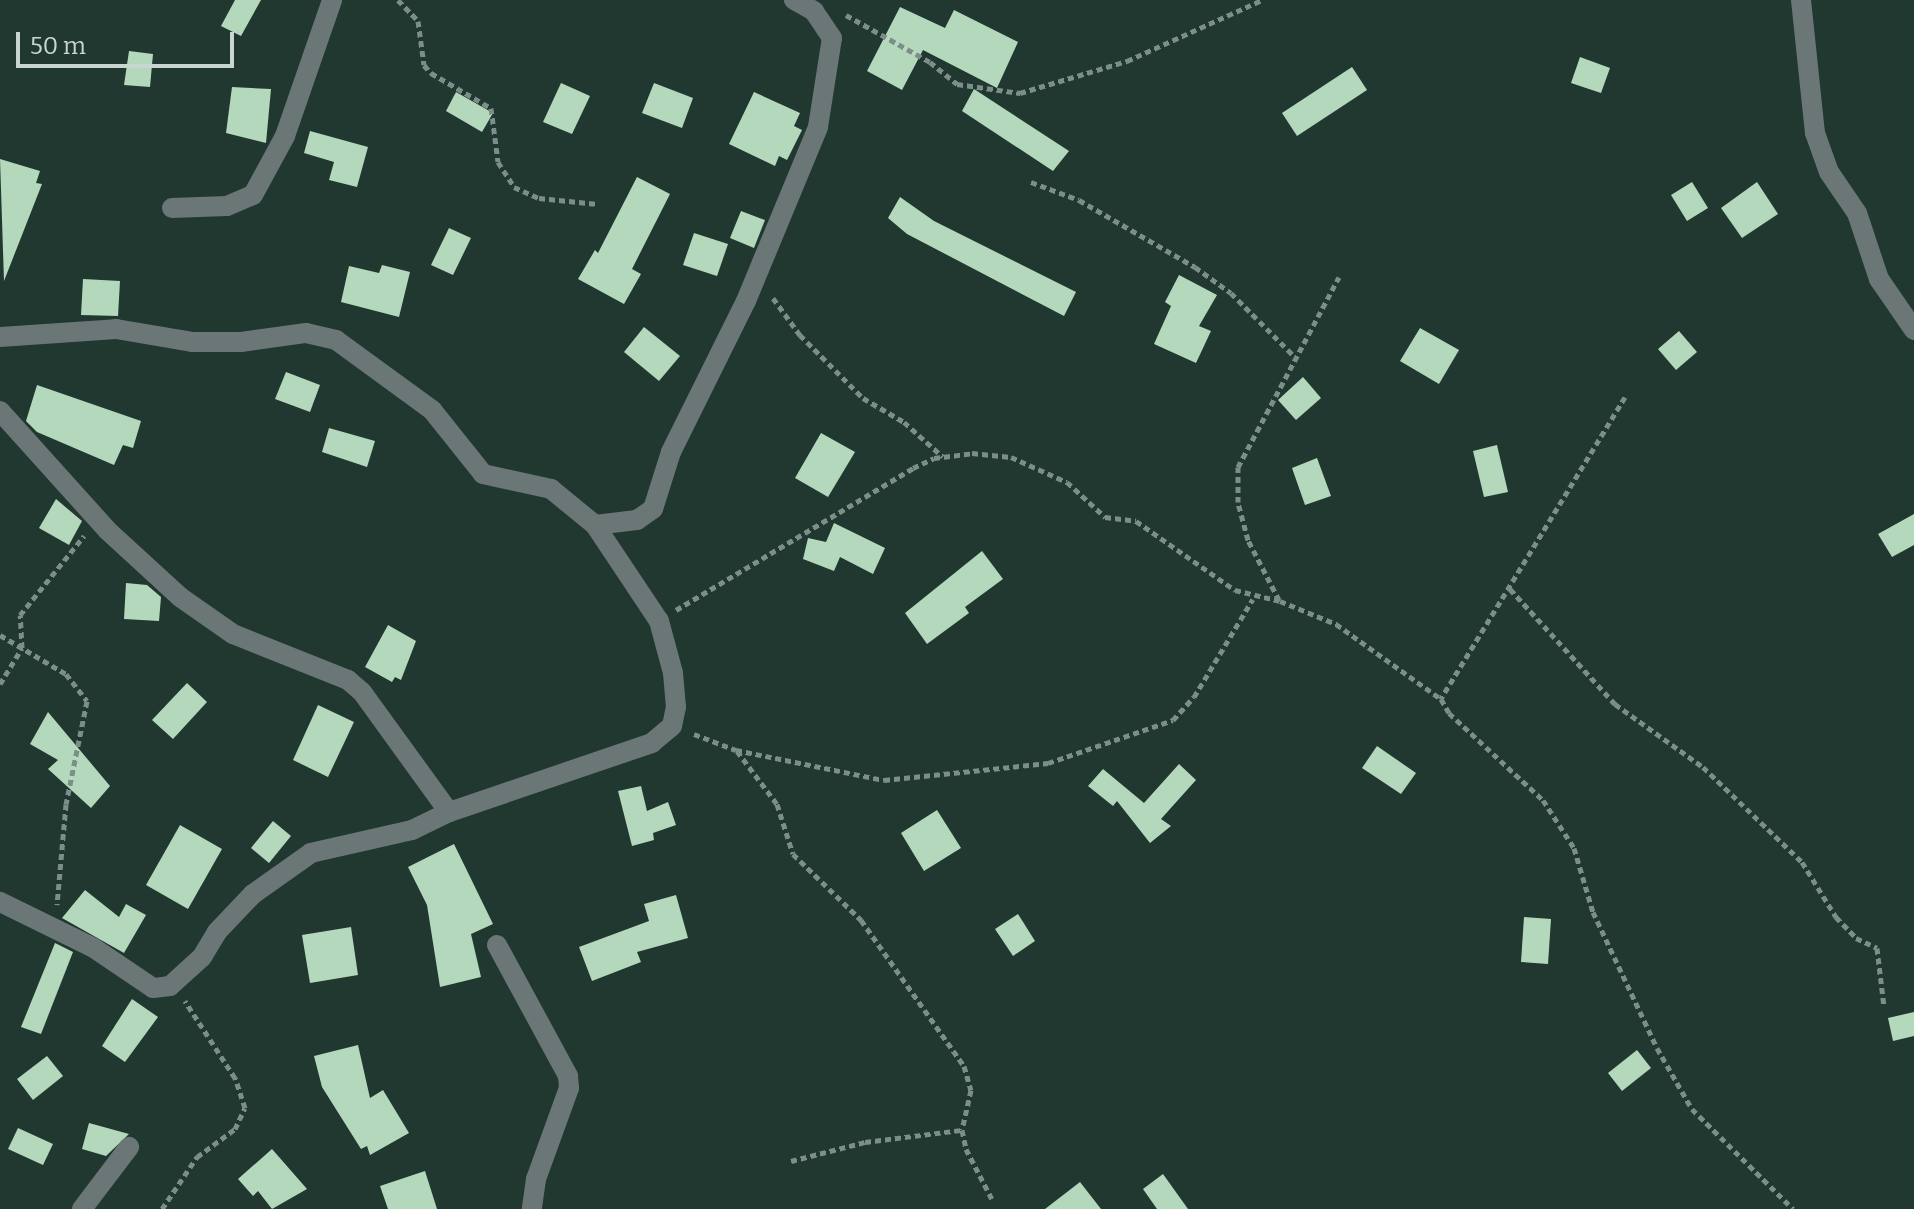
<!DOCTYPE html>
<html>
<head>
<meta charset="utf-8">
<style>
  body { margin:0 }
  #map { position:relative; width:1914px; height:1209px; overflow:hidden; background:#213831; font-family:Bitter,serif }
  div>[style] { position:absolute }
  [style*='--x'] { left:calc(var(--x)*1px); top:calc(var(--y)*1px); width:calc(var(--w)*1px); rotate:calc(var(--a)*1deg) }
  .building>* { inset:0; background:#b4d8bc }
  .path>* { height:5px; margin-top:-2.5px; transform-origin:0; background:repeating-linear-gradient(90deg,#7c8e89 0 6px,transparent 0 10px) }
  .minor>* { height:20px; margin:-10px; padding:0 10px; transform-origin:10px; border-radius:10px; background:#6b7777 }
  span { translate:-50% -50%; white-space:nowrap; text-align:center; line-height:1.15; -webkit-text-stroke:8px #213831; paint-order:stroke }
  .scale { position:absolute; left:16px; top:32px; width:218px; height:36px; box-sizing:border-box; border:4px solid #c8d6d1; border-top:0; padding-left:10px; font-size:24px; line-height:28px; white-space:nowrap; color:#c8d6d1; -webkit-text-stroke:6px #213831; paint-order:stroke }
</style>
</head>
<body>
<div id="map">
  <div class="building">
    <i style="clip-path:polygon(235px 0,261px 0,241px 36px,221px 26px)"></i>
    <i style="clip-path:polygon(900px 7px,945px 28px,954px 10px,1018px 42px,997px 88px,923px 50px,902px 90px,867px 71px)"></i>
    <i style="clip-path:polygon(129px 51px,153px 54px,150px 87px,124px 85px)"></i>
    <i style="clip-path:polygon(1580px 57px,1610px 68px,1601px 93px,1571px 83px)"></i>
    <i style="clip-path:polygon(1352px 67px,1367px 90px,1297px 136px,1282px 113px)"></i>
    <i style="clip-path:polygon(561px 83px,590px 96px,572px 134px,543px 122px)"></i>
    <i style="clip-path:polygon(654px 83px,693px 98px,682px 128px,642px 113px)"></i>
    <i style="clip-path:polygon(232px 87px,271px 89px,266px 143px,226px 133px)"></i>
    <i style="clip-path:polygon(974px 89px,1069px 151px,1053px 171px,962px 111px)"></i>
    <i style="clip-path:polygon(456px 92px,493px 113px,482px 132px,446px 111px)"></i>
    <i style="clip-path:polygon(754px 92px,800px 113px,794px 126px,802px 130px,787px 160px,779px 156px,775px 166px,729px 144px)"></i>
    <i style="clip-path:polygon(310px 131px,368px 147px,357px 187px,329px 180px,334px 162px,304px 153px)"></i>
    <i style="clip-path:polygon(0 159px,40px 171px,36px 183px,42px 184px,4px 281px)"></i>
    <i style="clip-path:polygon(637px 177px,670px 194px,632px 269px,641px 274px,624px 304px,578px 279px,595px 250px,598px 253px)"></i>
    <i style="clip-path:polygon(1692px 182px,1708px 208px,1687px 221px,1671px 195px)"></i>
    <i style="clip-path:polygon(1757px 182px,1778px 214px,1742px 238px,1721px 208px)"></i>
    <i style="clip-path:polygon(900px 197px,934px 221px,1076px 292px,1064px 316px,907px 234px,888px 218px)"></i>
    <i style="clip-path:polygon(741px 211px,765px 220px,754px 248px,730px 238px)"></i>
    <i style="clip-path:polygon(449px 228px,471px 238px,453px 275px,431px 265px)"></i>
    <i style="clip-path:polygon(694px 233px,728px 244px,717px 276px,683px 265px)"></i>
    <i style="clip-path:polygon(382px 265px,410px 272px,399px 317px,341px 302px,349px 266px,379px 273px)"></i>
    <i style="clip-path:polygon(1179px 275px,1217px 295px,1199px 326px,1211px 331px,1196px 363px,1154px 344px,1171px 306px,1165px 302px)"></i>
    <i style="clip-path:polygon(83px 279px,120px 281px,118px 316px,81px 315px)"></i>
    <i style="clip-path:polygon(644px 327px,680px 356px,659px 381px,624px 352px)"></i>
    <i style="clip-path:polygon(1420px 328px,1459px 350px,1439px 384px,1400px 361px)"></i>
    <i style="clip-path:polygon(1679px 331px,1697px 352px,1676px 370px,1658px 349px)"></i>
    <i style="clip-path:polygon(286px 372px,320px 385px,310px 412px,275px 399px)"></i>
    <i style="clip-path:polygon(1303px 377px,1321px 398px,1296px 420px,1278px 400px)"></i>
    <i style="clip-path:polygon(37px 385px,141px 421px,133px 448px,123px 445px,114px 465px,37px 432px,26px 421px)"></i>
    <i style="clip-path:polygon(329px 428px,375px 441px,367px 467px,322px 452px)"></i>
    <i style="clip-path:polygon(821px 433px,855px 452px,828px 497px,795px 478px)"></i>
    <i style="clip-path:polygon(1497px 445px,1508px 492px,1484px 497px,1473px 451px)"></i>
    <i style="clip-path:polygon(1317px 458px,1331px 496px,1305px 505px,1292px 468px)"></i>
    <i style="clip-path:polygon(56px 499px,82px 521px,69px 545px,39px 528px)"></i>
    <i style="clip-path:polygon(1914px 514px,1914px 545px,1892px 557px,1878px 534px)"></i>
    <i style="clip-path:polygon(834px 523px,885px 548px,873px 574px,840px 557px,834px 571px,803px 559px,808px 538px,826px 542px)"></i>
    <i style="clip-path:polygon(982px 551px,1003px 579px,965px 607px,969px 613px,927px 644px,905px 613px)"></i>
    <i style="clip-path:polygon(126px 583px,147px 585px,161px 597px,159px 621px,124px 619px)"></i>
    <i style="clip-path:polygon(388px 625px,416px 641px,401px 680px,395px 677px,392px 682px,365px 667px)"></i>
    <i style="clip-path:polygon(187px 683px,207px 702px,173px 739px,152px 720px)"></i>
    <i style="clip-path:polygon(318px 705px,354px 722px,328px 777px,293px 760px)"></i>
    <i style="clip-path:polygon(48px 712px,110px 786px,91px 808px,48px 769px,58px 760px,30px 744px)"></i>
    <i style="clip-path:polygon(1377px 746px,1416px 773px,1401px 794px,1362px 768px)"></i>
    <i style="clip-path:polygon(1179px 764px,1196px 780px,1161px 819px,1171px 826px,1150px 843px,1117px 801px,1113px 806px,1088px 786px,1103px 769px,1144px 803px)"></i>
    <i style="clip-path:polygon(641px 786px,647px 811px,668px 802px,676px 825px,653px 833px,654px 840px,632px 846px,618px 791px)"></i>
    <i style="clip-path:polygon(937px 810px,961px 848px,924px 871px,901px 833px)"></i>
    <i style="clip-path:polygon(273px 821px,291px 836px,269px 863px,251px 848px)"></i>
    <i style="clip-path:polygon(180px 825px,222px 849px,188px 909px,146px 885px)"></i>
    <i style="clip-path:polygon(454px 844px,493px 924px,471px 934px,481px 977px,440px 987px,427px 905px,408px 867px)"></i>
    <i style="clip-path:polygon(85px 890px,119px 917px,126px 904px,146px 915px,124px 953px,62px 918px)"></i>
    <i style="clip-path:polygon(676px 895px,688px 938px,637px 952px,641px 962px,592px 981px,579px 947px,649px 921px,644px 904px)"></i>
    <i style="clip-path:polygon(1018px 914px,1035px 941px,1013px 956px,995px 929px)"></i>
    <i style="clip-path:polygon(1524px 917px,1551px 919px,1548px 964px,1521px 962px)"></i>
    <i style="clip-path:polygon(351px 927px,358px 975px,310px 983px,302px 935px)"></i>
    <i style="clip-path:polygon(55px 943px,73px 952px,41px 1034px,21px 1027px)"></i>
    <i style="clip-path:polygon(132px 999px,158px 1017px,125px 1062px,102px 1046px)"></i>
    <i style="clip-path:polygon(1914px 1012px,1914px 1036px,1893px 1041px,1888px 1018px)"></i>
    <i style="clip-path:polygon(358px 1045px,370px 1098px,383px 1090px,409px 1133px,370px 1155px,367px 1146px,361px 1149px,322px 1087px,314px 1056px)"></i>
    <i style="clip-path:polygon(1637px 1050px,1651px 1068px,1622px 1091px,1608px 1073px)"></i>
    <i style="clip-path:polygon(47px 1056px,63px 1076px,33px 1100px,17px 1079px)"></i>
    <i style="clip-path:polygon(89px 1123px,129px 1134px,106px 1156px,82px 1149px)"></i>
    <i style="clip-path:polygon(18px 1128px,53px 1144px,43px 1165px,8px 1149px)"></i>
    <i style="clip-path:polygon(272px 1149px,307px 1189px,272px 1209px,258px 1191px,253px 1196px,238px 1179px)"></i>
    <i style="clip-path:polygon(425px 1171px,437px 1209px,388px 1209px,380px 1186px)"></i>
    <i style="clip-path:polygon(1163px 1174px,1188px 1209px,1157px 1209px,1143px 1189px)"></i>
    <i style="clip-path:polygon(1080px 1182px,1101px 1209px,1045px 1209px)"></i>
  </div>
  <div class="path">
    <i style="--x:398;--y:0;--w:29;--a:46"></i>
    <i style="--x:418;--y:21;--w:44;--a:82.2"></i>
    <i style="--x:424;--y:65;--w:11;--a:49"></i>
    <i style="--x:431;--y:73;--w:69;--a:30.3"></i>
    <i style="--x:491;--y:108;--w:54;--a:82.6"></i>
    <i style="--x:498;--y:162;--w:30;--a:57"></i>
    <i style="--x:514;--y:187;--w:27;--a:24"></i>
    <i style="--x:539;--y:198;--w:59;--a:5.8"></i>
    <i style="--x:846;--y:15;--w:96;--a:29.2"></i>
    <i style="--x:930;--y:62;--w:35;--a:39"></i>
    <i style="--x:957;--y:84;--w:64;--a:8.1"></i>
    <i style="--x:1020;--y:93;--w:112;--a:-16.7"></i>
    <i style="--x:1127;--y:61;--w:148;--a:-24.3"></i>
    <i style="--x:1031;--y:182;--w:51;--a:20.6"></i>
    <i style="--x:1079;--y:200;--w:134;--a:30"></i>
    <i style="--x:1195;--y:267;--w:44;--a:35.8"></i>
    <i style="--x:1231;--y:293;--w:88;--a:45"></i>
    <i style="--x:773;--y:298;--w:46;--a:53.9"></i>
    <i style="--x:800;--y:335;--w:89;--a:45"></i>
    <i style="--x:863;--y:398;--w:48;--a:30.3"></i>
    <i style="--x:904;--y:422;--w:52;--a:41.9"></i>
    <i style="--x:1625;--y:397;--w:354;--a:121.4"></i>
    <i style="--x:1441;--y:699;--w:16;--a:60"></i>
    <i style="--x:1449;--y:713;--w:128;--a:42.8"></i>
    <i style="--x:1543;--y:800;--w:57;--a:57.1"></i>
    <i style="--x:1574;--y:848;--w:67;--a:73.5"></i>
    <i style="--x:1593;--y:912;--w:150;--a:64.8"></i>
    <i style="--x:1657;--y:1048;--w:70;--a:60.2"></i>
    <i style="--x:1692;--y:1109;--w:142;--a:44.7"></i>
    <i style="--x:1510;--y:589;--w:156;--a:47.6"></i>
    <i style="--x:1615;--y:704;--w:108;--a:35.6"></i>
    <i style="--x:1703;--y:767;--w:137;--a:43.8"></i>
    <i style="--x:1802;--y:862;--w:65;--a:58.3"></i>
    <i style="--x:1836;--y:917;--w:29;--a:46"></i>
    <i style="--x:1856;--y:938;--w:23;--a:25"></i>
    <i style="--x:1877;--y:948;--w:59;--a:83.2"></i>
    <i style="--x:1279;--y:600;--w:68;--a:-117.3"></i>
    <i style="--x:1248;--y:540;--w:39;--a:-105"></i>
    <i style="--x:1238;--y:502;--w:35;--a:-90"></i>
    <i style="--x:1238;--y:467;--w:215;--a:-62"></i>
    <i style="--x:676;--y:610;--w:276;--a:-30.9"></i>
    <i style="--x:913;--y:468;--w:23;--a:-25"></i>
    <i style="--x:934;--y:458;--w:38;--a:-7"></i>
    <i style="--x:972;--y:453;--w:39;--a:6"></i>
    <i style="--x:1011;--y:457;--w:61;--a:24.1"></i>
    <i style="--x:1067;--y:482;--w:52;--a:42.6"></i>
    <i style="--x:1105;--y:517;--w:31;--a:7"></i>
    <i style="--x:1136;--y:521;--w:121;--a:34.9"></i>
    <i style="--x:1235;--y:590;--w:46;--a:13.7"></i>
    <i style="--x:1280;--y:601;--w:61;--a:22.3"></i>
    <i style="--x:1336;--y:624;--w:129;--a:35.5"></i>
    <i style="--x:0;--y:635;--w:77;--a:30.6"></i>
    <i style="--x:66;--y:674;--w:34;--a:52"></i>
    <i style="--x:87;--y:701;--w:105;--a:101.5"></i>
    <i style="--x:66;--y:804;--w:101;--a:95.1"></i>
    <i style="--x:0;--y:684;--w:42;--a:-58.6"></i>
    <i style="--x:22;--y:648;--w:33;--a:-93"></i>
    <i style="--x:20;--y:615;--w:102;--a:-51"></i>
    <i style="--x:694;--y:734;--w:45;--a:20.9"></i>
    <i style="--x:736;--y:750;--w:151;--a:11.5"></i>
    <i style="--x:884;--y:780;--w:165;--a:-5.9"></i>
    <i style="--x:1048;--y:763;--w:132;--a:-19"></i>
    <i style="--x:1173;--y:720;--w:31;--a:-48"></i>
    <i style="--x:1194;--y:697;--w:114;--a:-59"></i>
    <i style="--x:737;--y:751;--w:66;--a:53"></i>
    <i style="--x:777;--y:804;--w:52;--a:72.3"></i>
    <i style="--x:793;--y:854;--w:95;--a:44.1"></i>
    <i style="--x:861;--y:920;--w:179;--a:54.8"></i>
    <i style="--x:964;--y:1066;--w:25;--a:74"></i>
    <i style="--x:971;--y:1090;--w:41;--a:102.7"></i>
    <i style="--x:962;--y:1130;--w:19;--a:78"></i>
    <i style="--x:966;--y:1149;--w:59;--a:62.6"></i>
    <i style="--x:791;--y:1161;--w:76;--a:-14.4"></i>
    <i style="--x:865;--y:1142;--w:98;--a:-7.1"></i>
    <i style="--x:162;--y:1209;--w:63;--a:-56.1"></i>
    <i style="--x:197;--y:1157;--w:47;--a:-36.4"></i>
    <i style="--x:235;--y:1129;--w:23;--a:-65"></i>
    <i style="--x:245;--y:1108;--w:32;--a:-108"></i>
    <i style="--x:235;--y:1078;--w:92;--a:-123"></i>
  </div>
  <div class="minor">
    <i style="--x:1801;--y:0;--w:134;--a:84"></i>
    <i style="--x:1815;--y:133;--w:41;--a:70.3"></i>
    <i style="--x:1829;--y:172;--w:50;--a:55.7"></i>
    <i style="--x:1857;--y:213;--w:70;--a:71.6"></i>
    <i style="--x:1879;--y:279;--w:62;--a:55.5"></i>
    <i style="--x:172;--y:208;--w:55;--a:-2.1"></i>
    <i style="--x:227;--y:206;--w:28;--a:-23"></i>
    <i style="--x:253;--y:195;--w:67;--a:-61.5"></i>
    <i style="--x:285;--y:136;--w:144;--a:-70.9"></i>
    <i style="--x:0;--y:337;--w:116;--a:-3.9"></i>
    <i style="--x:116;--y:329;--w:77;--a:9.7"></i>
    <i style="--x:192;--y:342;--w:49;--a:0"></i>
    <i style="--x:241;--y:342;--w:66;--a:-7.9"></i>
    <i style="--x:306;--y:333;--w:31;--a:13"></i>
    <i style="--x:336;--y:340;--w:119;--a:36.1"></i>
    <i style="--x:432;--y:410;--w:82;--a:51.4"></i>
    <i style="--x:483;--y:474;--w:70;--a:12.4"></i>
    <i style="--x:551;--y:489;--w:57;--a:39.3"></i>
    <i style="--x:595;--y:525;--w:115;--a:56.3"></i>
    <i style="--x:659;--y:621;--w:54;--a:74.9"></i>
    <i style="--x:673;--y:673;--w:34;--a:85"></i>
    <i style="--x:676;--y:707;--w:19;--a:102"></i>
    <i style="--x:672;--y:726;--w:26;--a:140"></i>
    <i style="--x:652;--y:743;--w:214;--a:161.2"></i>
    <i style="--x:449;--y:812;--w:41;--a:154.1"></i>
    <i style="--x:412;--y:830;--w:104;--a:167.2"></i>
    <i style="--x:311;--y:853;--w:71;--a:144.7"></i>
    <i style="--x:253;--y:894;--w:52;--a:133.5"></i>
    <i style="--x:217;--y:932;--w:29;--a:121"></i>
    <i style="--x:202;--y:957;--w:43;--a:137.8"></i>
    <i style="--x:170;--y:986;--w:17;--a:173"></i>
    <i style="--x:153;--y:988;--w:71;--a:-145.9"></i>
    <i style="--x:94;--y:948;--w:105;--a:-153.9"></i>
    <i style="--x:0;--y:411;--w:160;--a:48"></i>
    <i style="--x:107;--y:530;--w:99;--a:42.5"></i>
    <i style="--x:180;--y:597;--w:65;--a:34.9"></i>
    <i style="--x:233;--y:634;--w:124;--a:21.8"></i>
    <i style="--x:348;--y:680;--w:18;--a:41"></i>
    <i style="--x:362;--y:692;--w:148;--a:54.1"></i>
    <i style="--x:595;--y:525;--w:42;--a:-6.8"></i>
    <i style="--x:637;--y:520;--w:19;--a:-35"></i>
    <i style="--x:653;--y:509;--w:60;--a:-72.5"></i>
    <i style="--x:671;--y:452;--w:169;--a:-63.6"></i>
    <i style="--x:746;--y:301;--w:188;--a:-67.5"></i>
    <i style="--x:818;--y:127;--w:90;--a:-81.1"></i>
    <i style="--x:832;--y:38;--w:32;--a:-124"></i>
    <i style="--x:814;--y:11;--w:23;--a:-151"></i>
    <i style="--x:497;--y:945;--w:149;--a:61.5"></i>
    <i style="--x:568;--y:1076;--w:12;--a:85"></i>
    <i style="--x:569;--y:1088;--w:97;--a:109.9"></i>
    <i style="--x:536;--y:1179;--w:30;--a:98"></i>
    <i style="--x:82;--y:1209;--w:78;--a:-52.8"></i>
  </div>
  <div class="scale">50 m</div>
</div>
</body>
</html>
